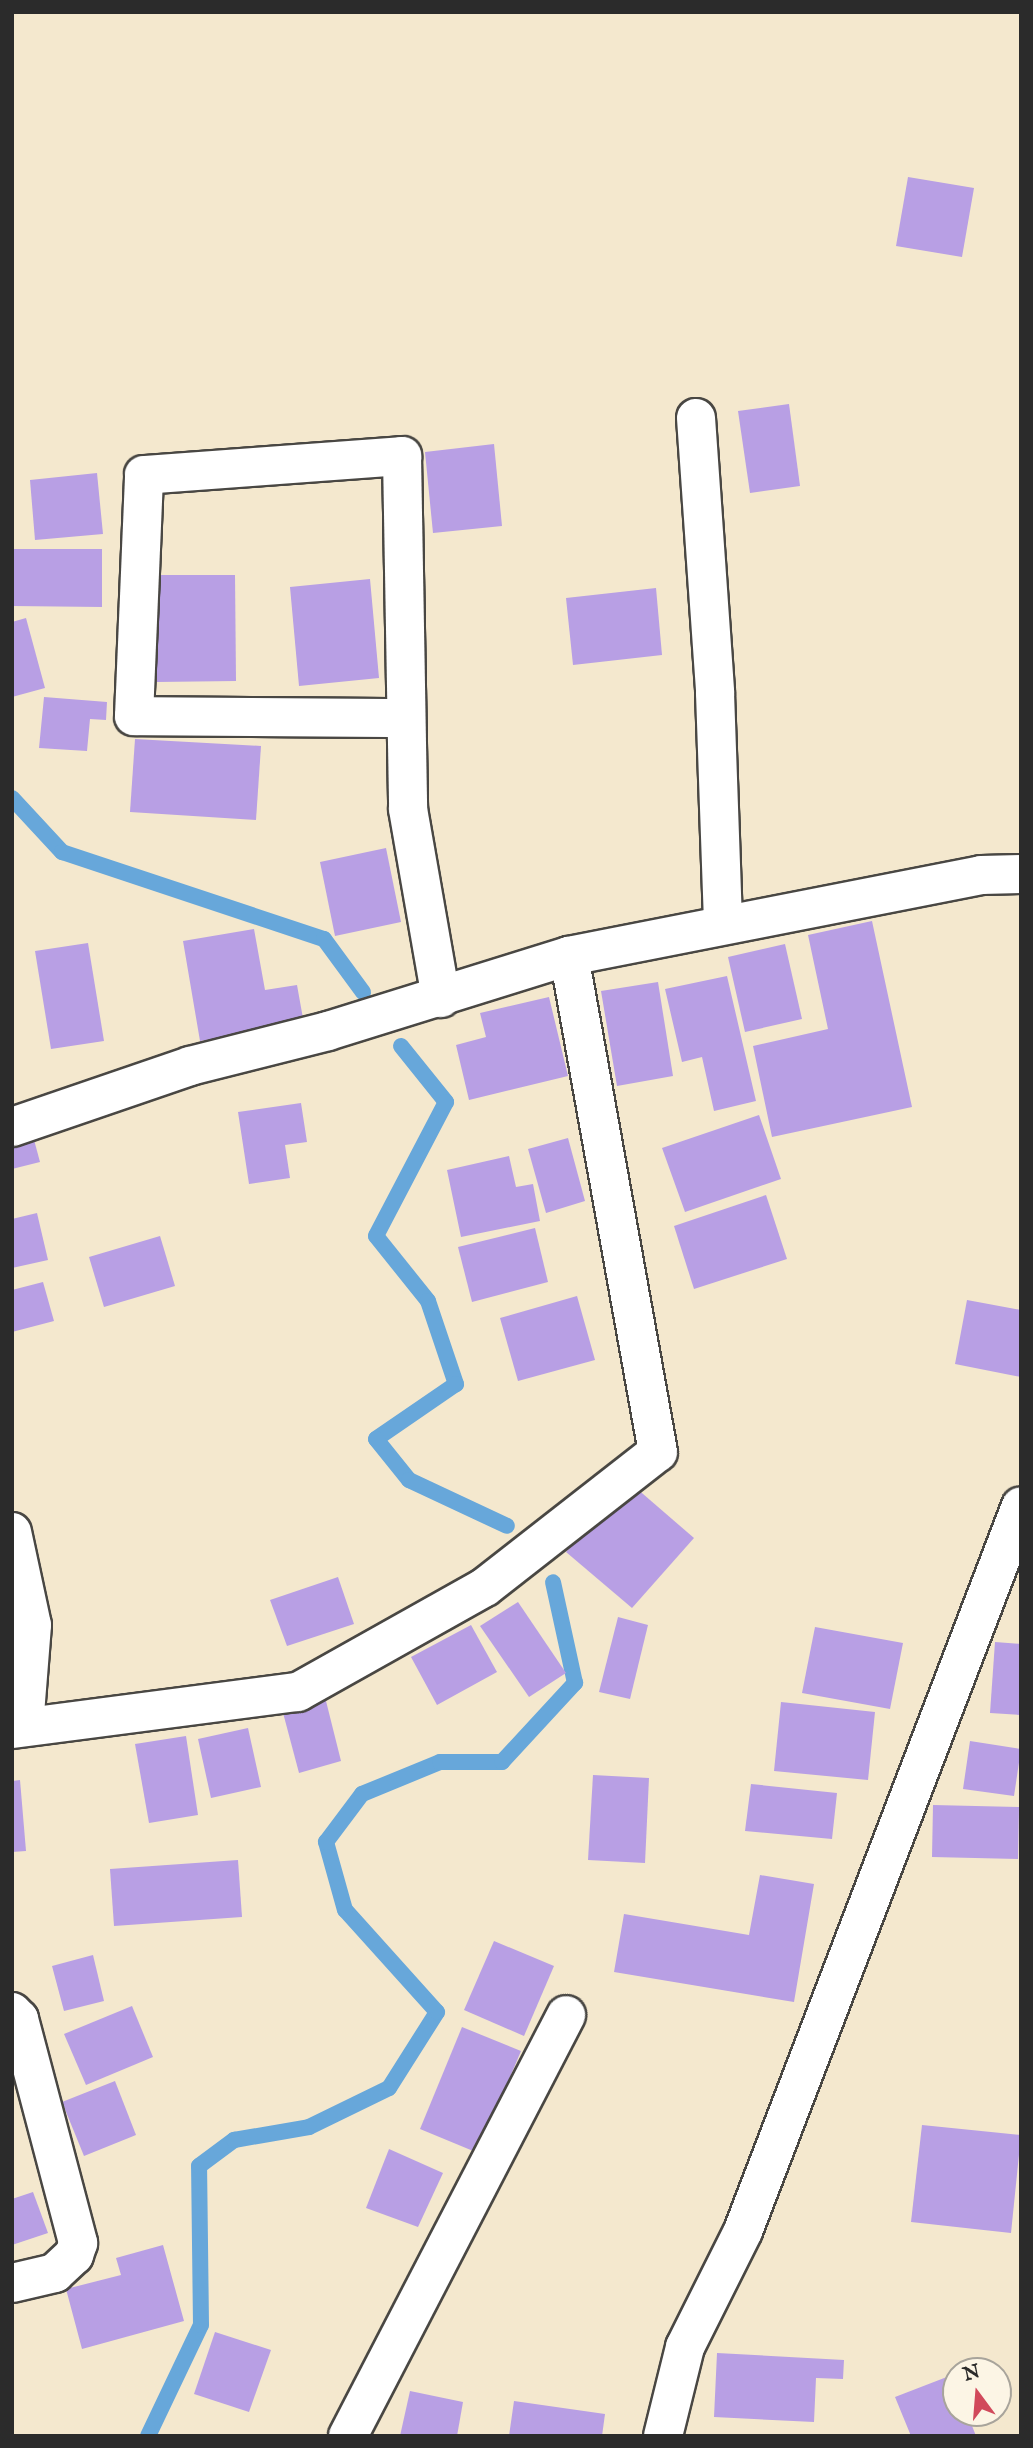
<!DOCTYPE html>
<html>
<head>
<meta charset="utf-8">
<style>
  body { margin:0 }
  #map { position:relative; width:1033px; height:2448px; overflow:hidden; background:#f4e8ce; font-family:"IM FELL English",serif }
  div>[style] { position:absolute }
  [style*='--x'] { left:calc(var(--x)*1px); top:calc(var(--y)*1px); width:calc(var(--w)*1px); rotate:calc(var(--a)*1deg) }
  .stream>* { height:16px; margin:-8px; padding:0 8px; transform-origin:8px; border-radius:8px; background:#67a7da }
  .building>* { inset:0; background:#b89fe4 }
  .roads { filter:drop-shadow(2px 0 #494743) drop-shadow(-2px 0 #494743) drop-shadow(0 2px #494743) drop-shadow(0 -2px #494743) }
  .minor>* { height:38px; margin:-19px; padding:0 19px; transform-origin:19px; border-radius:19px; background:#fff }
  span { translate:-50% -50%; white-space:nowrap; text-align:center; line-height:1.15; -webkit-text-stroke:5px #fcf5e5; paint-order:stroke }
  .frame { position:absolute; inset:0; border:14px solid #2b2b2b; pointer-events:none }
  .north { position:absolute; left:942px; top:2357px; width:70px; height:70px; box-sizing:border-box; background:#fcf5e5; border:2px solid #a8a49b; border-radius:50%; rotate:344deg; font-size:19px; font-weight:700; line-height:28px; text-align:center; color:#2b2b2b }
  .north::after { content:''; display:block; margin:auto; width:24px; height:32px; background:#d1495b; clip-path:polygon(50% 0,100% 100%,50% 72%,0 100%) }
</style>
</head>
<body>
<div id="map">
  <div class="stream">
    <i style="--x:12;--y:798;--w:74;--a:47.2"></i>
    <i style="--x:62;--y:852;--w:276;--a:18.4"></i>
    <i style="--x:324;--y:939;--w:66;--a:53.7"></i>
    <i style="--x:401;--y:1046;--w:72;--a:51.2"></i>
    <i style="--x:446;--y:1102;--w:151;--a:117.6"></i>
    <i style="--x:376;--y:1236;--w:83;--a:51.3"></i>
    <i style="--x:428;--y:1301;--w:88;--a:71.4"></i>
    <i style="--x:456;--y:1384;--w:97;--a:145.5"></i>
    <i style="--x:376;--y:1439;--w:53;--a:51.2"></i>
    <i style="--x:409;--y:1480;--w:108;--a:25.1"></i>
    <i style="--x:148;--y:2436;--w:123;--a:-64.5"></i>
    <i style="--x:201;--y:2325;--w:159;--a:-90.7"></i>
    <i style="--x:199;--y:2166;--w:44;--a:-36.6"></i>
    <i style="--x:234;--y:2140;--w:76;--a:-9.8"></i>
    <i style="--x:309;--y:2127;--w:89;--a:-26"></i>
    <i style="--x:389;--y:2088;--w:90;--a:-57.7"></i>
    <i style="--x:437;--y:2012;--w:137;--a:-132"></i>
    <i style="--x:345;--y:1910;--w:71;--a:-105.6"></i>
    <i style="--x:326;--y:1842;--w:60;--a:-53.1"></i>
    <i style="--x:362;--y:1794;--w:84;--a:-22.3"></i>
    <i style="--x:440;--y:1762;--w:62;--a:0"></i>
    <i style="--x:502;--y:1762;--w:108;--a:-47.3"></i>
    <i style="--x:575;--y:1683;--w:103;--a:-102.3"></i>
  </div>
  <div class="building">
    <i style="clip-path:polygon(908px 177px,974px 188px,962px 257px,896px 246px)"></i>
    <i style="clip-path:polygon(789px 404px,800px 486px,750px 493px,738px 411px)"></i>
    <i style="clip-path:polygon(494px 444px,502px 526px,433px 533px,425px 452px)"></i>
    <i style="clip-path:polygon(97px 473px,103px 534px,35px 540px,30px 480px)"></i>
    <i style="clip-path:polygon(12px 549px,102px 549px,102px 607px,12px 606px)"></i>
    <i style="clip-path:polygon(157px 575px,235px 575px,236px 681px,157px 682px)"></i>
    <i style="clip-path:polygon(370px 579px,379px 678px,299px 686px,290px 587px)"></i>
    <i style="clip-path:polygon(656px 588px,662px 655px,573px 665px,566px 598px)"></i>
    <i style="clip-path:polygon(26px 618px,45px 688px,12px 697px,12px 622px)"></i>
    <i style="clip-path:polygon(44px 697px,107px 702px,106px 720px,90px 719px,87px 751px,39px 748px)"></i>
    <i style="clip-path:polygon(135px 739px,261px 746px,256px 820px,130px 812px)"></i>
    <i style="clip-path:polygon(386px 848px,401px 922px,335px 936px,320px 862px)"></i>
    <i style="clip-path:polygon(872px 921px,912px 1107px,772px 1137px,753px 1046px,828px 1029px,808px 935px)"></i>
    <i style="clip-path:polygon(254px 929px,265px 990px,297px 985px,304px 1024px,200px 1041px,183px 941px)"></i>
    <i style="clip-path:polygon(88px 943px,104px 1041px,51px 1049px,35px 951px)"></i>
    <i style="clip-path:polygon(785px 944px,802px 1019px,745px 1032px,728px 957px)"></i>
    <i style="clip-path:polygon(727px 976px,756px 1101px,714px 1111px,702px 1057px,682px 1062px,665px 989px)"></i>
    <i style="clip-path:polygon(658px 982px,673px 1076px,617px 1086px,601px 991px)"></i>
    <i style="clip-path:polygon(549px 997px,568px 1076px,469px 1100px,456px 1045px,486px 1037px,480px 1013px)"></i>
    <i style="clip-path:polygon(301px 1103px,307px 1142px,285px 1145px,290px 1178px,249px 1184px,238px 1112px)"></i>
    <i style="clip-path:polygon(759px 1115px,781px 1179px,685px 1212px,662px 1148px)"></i>
    <i style="clip-path:polygon(33px 1136px,40px 1162px,12px 1169px,12px 1141px)"></i>
    <i style="clip-path:polygon(568px 1138px,585px 1201px,546px 1213px,528px 1149px)"></i>
    <i style="clip-path:polygon(509px 1156px,516px 1187px,533px 1184px,540px 1221px,461px 1237px,447px 1170px)"></i>
    <i style="clip-path:polygon(766px 1195px,787px 1259px,694px 1289px,674px 1226px)"></i>
    <i style="clip-path:polygon(37px 1213px,48px 1260px,12px 1268px,12px 1219px)"></i>
    <i style="clip-path:polygon(535px 1228px,548px 1282px,472px 1302px,458px 1247px)"></i>
    <i style="clip-path:polygon(160px 1236px,175px 1286px,104px 1307px,89px 1257px)"></i>
    <i style="clip-path:polygon(43px 1282px,54px 1321px,12px 1332px,12px 1290px)"></i>
    <i style="clip-path:polygon(577px 1296px,595px 1360px,518px 1381px,500px 1318px)"></i>
    <i style="clip-path:polygon(967px 1300px,1021px 1310px,1021px 1377px,955px 1364px)"></i>
    <i style="clip-path:polygon(628px 1481px,694px 1538px,632px 1608px,566px 1552px)"></i>
    <i style="clip-path:polygon(338px 1577px,354px 1624px,287px 1646px,270px 1600px)"></i>
    <i style="clip-path:polygon(518px 1602px,566px 1673px,529px 1697px,480px 1626px)"></i>
    <i style="clip-path:polygon(618px 1617px,648px 1625px,630px 1699px,599px 1692px)"></i>
    <i style="clip-path:polygon(471px 1625px,497px 1672px,437px 1705px,411px 1657px)"></i>
    <i style="clip-path:polygon(815px 1627px,903px 1643px,890px 1709px,802px 1693px)"></i>
    <i style="clip-path:polygon(995px 1642px,1021px 1644px,1021px 1715px,990px 1713px)"></i>
    <i style="clip-path:polygon(325px 1697px,341px 1761px,299px 1773px,282px 1709px)"></i>
    <i style="clip-path:polygon(781px 1702px,875px 1712px,868px 1780px,774px 1771px)"></i>
    <i style="clip-path:polygon(248px 1728px,261px 1787px,211px 1798px,198px 1739px)"></i>
    <i style="clip-path:polygon(186px 1736px,198px 1815px,149px 1823px,135px 1744px)"></i>
    <i style="clip-path:polygon(970px 1741px,1021px 1749px,1014px 1796px,963px 1789px)"></i>
    <i style="clip-path:polygon(593px 1775px,649px 1778px,645px 1863px,588px 1860px)"></i>
    <i style="clip-path:polygon(20px 1780px,26px 1851px,12px 1852px,12px 1781px)"></i>
    <i style="clip-path:polygon(751px 1784px,837px 1793px,832px 1839px,745px 1831px)"></i>
    <i style="clip-path:polygon(933px 1805px,1019px 1807px,1018px 1859px,932px 1857px)"></i>
    <i style="clip-path:polygon(238px 1860px,242px 1917px,114px 1926px,110px 1869px)"></i>
    <i style="clip-path:polygon(760px 1875px,814px 1884px,794px 2002px,614px 1972px,624px 1914px,749px 1935px)"></i>
    <i style="clip-path:polygon(494px 1941px,554px 1966px,524px 2036px,464px 2010px)"></i>
    <i style="clip-path:polygon(93px 1955px,104px 2001px,64px 2011px,52px 1966px)"></i>
    <i style="clip-path:polygon(132px 2006px,153px 2057px,86px 2085px,64px 2034px)"></i>
    <i style="clip-path:polygon(462px 2027px,521px 2051px,478px 2153px,420px 2129px)"></i>
    <i style="clip-path:polygon(115px 2081px,136px 2135px,84px 2156px,62px 2102px)"></i>
    <i style="clip-path:polygon(922px 2125px,1021px 2135px,1011px 2233px,911px 2222px)"></i>
    <i style="clip-path:polygon(389px 2149px,443px 2173px,418px 2227px,366px 2208px)"></i>
    <i style="clip-path:polygon(33px 2192px,48px 2233px,12px 2245px,12px 2199px)"></i>
    <i style="clip-path:polygon(163px 2245px,184px 2321px,82px 2349px,66px 2289px,121px 2275px,116px 2258px)"></i>
    <i style="clip-path:polygon(215px 2332px,271px 2350px,249px 2412px,194px 2394px)"></i>
    <i style="clip-path:polygon(717px 2353px,844px 2360px,843px 2379px,816px 2378px,814px 2422px,714px 2417px)"></i>
    <i style="clip-path:polygon(952px 2375px,956px 2413px,967px 2413px,976px 2436px,911px 2436px,895px 2397px)"></i>
    <i style="clip-path:polygon(410px 2391px,463px 2402px,457px 2436px,400px 2436px)"></i>
    <i style="clip-path:polygon(514px 2401px,605px 2414px,602px 2436px,509px 2436px)"></i>
  </div>
  <div class="roads">
    <div class="minor">
      <i style="--x:696;--y:418;--w:276;--a:86"></i>
      <i style="--x:715;--y:693;--w:231;--a:88"></i>
      <i style="--x:403;--y:718;--w:269;--a:-179.6"></i>
      <i style="--x:134;--y:716;--w:241;--a:-87.6"></i>
      <i style="--x:144;--y:475;--w:259;--a:-4.2"></i>
      <i style="--x:402;--y:456;--w:353;--a:89"></i>
      <i style="--x:408;--y:809;--w:192;--a:80.1"></i>
      <i style="--x:12;--y:1127;--w:188;--a:-18.9"></i>
      <i style="--x:190;--y:1066;--w:142;--a:-14.2"></i>
      <i style="--x:328;--y:1031;--w:252;--a:-17.3"></i>
      <i style="--x:569;--y:956;--w:420;--a:-11.1"></i>
      <i style="--x:981;--y:875;--w:40;--a:-1.4"></i>
      <i style="--x:12;--y:1532;--w:95;--a:77.9"></i>
      <i style="--x:32;--y:1625;--w:101;--a:94.5"></i>
      <i style="--x:12;--y:1729;--w:288;--a:-7.4"></i>
      <i style="--x:298;--y:1692;--w:214;--a:-29.3"></i>
      <i style="--x:485;--y:1587;--w:219;--a:-38"></i>
      <i style="--x:658;--y:1452;--w:504;--a:-100.17"></i>
      <i style="--x:12;--y:2012;--w:10;--a:45"></i>
      <i style="--x:19;--y:2019;--w:232;--a:75.2"></i>
      <i style="--x:78;--y:2243;--w:13;--a:108"></i>
      <i style="--x:74;--y:2255;--w:26;--a:137"></i>
      <i style="--x:55;--y:2273;--w:44;--a:166.9"></i>
      <i style="--x:348;--y:2436;--w:474;--a:-62.6"></i>
      <i style="--x:663;--y:2436;--w:92;--a:-76.1"></i>
      <i style="--x:685;--y:2347;--w:130;--a:-63.4"></i>
      <i style="--x:743;--y:2231;--w:776;--a:-69.02"></i>
    </div>
  </div>
  <div class="frame"></div>
  <div class="north">N</div>
</div>
</body>
</html>
